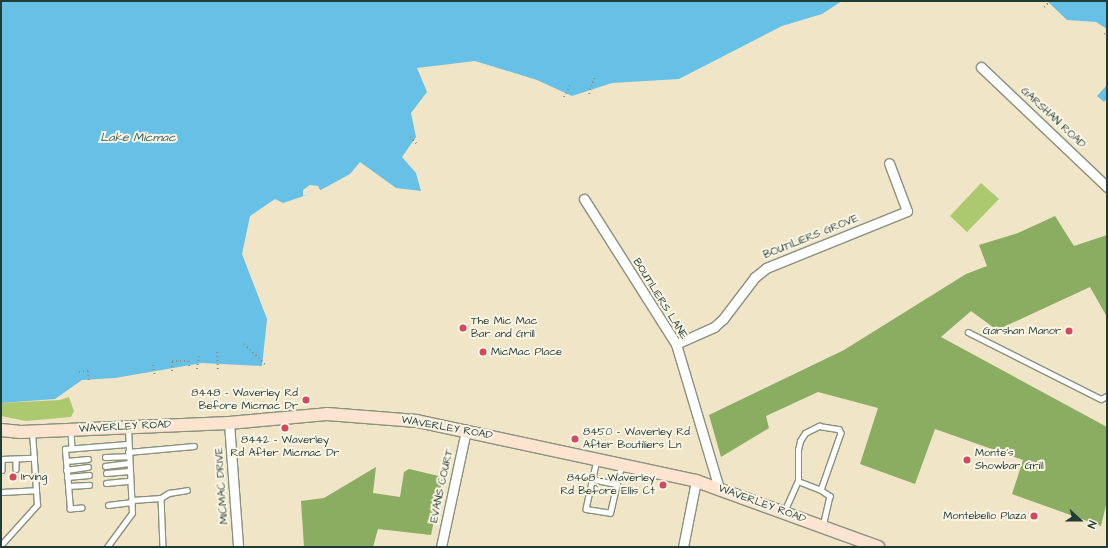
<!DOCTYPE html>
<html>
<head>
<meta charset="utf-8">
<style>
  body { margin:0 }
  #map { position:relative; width:1108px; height:548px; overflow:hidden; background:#f0e5c7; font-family:"Architects Daughter",sans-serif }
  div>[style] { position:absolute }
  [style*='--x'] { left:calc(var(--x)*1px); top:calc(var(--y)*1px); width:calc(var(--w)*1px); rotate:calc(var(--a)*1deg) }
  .green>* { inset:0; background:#adc970 }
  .forest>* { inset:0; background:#8aad62 }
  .water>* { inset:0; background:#67c0e5 }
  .pier>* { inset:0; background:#f0e5c7 }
  .path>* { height:2px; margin-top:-1px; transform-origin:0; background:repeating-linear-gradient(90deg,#88917e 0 1px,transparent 0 4px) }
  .roads { filter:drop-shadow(1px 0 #88917e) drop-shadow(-1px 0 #88917e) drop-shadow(0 1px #88917e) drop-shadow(0 -1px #88917e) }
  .lane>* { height:4.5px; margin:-2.25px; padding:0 2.25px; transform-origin:2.25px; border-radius:2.25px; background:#fff }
  .street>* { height:9px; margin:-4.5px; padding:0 4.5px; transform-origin:4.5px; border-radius:4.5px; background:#fff }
  .secondary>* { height:12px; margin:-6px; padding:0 6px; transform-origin:6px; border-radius:6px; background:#fde4d1 }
  .dots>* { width:11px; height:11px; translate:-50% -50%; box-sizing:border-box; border:2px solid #fcf5e5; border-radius:50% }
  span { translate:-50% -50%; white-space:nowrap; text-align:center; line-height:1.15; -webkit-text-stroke:4px #fcf5e5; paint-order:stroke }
  .street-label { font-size:11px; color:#1f3d34 }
  .poi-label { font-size:11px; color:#1f3d34 }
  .left { translate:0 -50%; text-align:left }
  .right { translate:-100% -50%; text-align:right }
  .water-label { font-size:12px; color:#315e60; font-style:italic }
  .frame { position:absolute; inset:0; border:2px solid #1f3d34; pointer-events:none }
  .north { position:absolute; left:1060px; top:500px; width:40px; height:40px; -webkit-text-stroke:3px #fcf5e5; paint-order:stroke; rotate:111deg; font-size:11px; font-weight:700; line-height:16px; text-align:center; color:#1f3d34 }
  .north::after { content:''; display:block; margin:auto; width:14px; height:18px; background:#1f3d34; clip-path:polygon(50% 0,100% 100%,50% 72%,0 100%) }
</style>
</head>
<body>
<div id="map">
  <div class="green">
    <i style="clip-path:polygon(981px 183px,999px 199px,967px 232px,950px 216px)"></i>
    <i style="clip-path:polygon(69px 397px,74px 411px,71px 417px,26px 421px,1px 416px,1px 403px,60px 400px)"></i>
  </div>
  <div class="forest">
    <i style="clip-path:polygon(1055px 216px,1074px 246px,1107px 235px,1107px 317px,1090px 287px,997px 330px,971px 311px,941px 337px,1107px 427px,1107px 501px,1101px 526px,1012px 494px,1023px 460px,935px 429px,915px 484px,860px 464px,878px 408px,818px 392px,766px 416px,769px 428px,721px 457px,709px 415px,844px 350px,966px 274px,987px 266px,979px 245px,1018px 233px)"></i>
    <i style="clip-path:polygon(376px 467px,373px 493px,400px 497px,404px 472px,409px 469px,443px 477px,431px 535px,378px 529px,373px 547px,304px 547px,301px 501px,324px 498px)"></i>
  </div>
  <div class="water">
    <i style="clip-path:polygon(1px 1px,842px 1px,822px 14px,782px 26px,679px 79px,612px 83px,572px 96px,537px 80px,475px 61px,417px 68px,427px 92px,411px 113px,416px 137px,402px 157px,416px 173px,421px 191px,396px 188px,360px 162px,350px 174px,319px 191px,283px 203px,275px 199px,250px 216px,242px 254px,267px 319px,262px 366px,202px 363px,115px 378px,82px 380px,55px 399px,1px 403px)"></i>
    <i style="clip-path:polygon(1047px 1px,1107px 1px,1107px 29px,1096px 22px,1067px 20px)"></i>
    <i style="clip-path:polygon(1107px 85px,1107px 98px,1104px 102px,1097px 96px)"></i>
  </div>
  <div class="pier">
    <i style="clip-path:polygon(310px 185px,318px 186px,321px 192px,303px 196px,303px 190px)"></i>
  </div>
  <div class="path">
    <i style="--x:1044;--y:7;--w:9;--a:-41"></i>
    <i style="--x:1104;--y:34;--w:4;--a:-34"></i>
    <i style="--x:589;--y:94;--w:18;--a:-71"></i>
    <i style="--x:564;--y:97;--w:16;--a:-63"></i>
    <i style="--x:410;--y:137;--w:11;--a:45"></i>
    <i style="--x:244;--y:344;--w:29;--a:44"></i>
    <i style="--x:217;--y:352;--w:17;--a:87"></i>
    <i style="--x:153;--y:365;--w:12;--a:81"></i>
    <i style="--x:197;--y:369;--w:15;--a:-82"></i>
    <i style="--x:172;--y:371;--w:10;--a:-90"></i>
    <i style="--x:172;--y:361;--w:16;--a:0"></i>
    <i style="--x:188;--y:361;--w:7;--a:74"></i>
    <i style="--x:79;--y:372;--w:9;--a:-6"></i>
    <i style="--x:88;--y:371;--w:12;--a:85"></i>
  </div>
  <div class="roads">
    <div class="lane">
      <i style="--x:968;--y:332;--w:149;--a:26.7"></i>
      <i style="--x:1101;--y:399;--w:7;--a:-27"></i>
      <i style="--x:71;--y:430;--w:18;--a:87"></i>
      <i style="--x:128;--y:452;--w:66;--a:-5.2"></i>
      <i style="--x:105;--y:457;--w:23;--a:-2"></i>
      <i style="--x:1;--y:459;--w:33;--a:-2"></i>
      <i style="--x:2;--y:459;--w:11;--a:90"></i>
      <i style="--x:16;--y:459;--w:10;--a:90"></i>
      <i style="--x:597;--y:460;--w:50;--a:102.7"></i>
      <i style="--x:586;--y:509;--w:24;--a:9"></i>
      <i style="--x:610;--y:513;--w:48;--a:-76.8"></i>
      <i style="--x:66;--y:461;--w:22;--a:-5"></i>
      <i style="--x:105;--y:466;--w:24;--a:-7"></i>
      <i style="--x:66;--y:470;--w:22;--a:-8"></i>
      <i style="--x:106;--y:473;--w:23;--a:-5"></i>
      <i style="--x:67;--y:477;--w:22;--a:-5"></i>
      <i style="--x:592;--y:479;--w:25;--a:12"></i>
      <i style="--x:798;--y:481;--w:31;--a:-90"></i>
      <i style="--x:798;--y:450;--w:9;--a:-77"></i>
      <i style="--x:800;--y:441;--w:9;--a:-58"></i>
      <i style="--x:805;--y:433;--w:16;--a:-27"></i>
      <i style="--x:819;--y:426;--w:20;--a:9"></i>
      <i style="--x:839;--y:429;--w:4;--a:63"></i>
      <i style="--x:841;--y:433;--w:60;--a:109.3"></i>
      <i style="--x:821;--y:490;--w:11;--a:34"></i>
      <i style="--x:830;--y:496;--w:32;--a:103"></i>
      <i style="--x:106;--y:483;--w:24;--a:-5"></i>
      <i style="--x:68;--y:486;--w:21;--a:-3"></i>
      <i style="--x:1;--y:492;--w:35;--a:-3"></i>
      <i style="--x:161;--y:498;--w:9;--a:-32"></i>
      <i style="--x:169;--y:493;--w:18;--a:-9"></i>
      <i style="--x:132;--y:500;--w:29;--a:-4"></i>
      <i style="--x:161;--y:498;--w:49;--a:87.7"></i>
      <i style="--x:108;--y:505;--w:24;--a:-7"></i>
      <i style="--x:82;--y:508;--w:12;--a:175"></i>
      <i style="--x:70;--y:509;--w:60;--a:-94.8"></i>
      <i style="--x:65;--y:449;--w:62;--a:-4.6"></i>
      <i style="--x:784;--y:512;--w:34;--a:-66"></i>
      <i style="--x:798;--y:481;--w:25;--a:21"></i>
      <i style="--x:1;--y:545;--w:54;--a:-48"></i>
      <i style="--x:37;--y:505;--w:73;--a:-93.9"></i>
      <i style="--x:107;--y:547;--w:42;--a:-53.7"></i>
      <i style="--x:132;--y:513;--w:85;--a:-92.7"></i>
    </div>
    <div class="street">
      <i style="--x:981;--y:67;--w:174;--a:43.6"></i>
      <i style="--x:584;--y:199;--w:172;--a:57.6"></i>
      <i style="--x:676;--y:344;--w:150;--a:73.4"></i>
      <i style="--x:676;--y:344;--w:42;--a:-24.1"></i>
      <i style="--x:714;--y:327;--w:12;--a:-42"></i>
      <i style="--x:723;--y:319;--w:53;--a:-52.7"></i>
      <i style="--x:755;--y:277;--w:14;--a:-39"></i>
      <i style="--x:766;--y:268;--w:152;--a:-22"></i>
      <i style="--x:907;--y:211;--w:51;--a:-110.6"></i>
      <i style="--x:229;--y:423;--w:124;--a:85.8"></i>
      <i style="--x:441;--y:547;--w:120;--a:-77.9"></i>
      <i style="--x:683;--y:547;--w:67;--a:-78.9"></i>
    </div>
    <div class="secondary">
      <i style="--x:1;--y:430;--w:20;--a:6"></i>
      <i style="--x:21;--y:432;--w:208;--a:-2.5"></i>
      <i style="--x:229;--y:423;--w:98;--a:-5.2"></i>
      <i style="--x:327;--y:414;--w:90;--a:4.4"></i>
      <i style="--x:417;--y:421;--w:285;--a:12.1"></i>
      <i style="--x:696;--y:481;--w:194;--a:19.9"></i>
    </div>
  </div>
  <div class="dots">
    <i style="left:463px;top:328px;background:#d1495b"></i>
    <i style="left:1069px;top:331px;background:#d1495b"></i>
    <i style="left:483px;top:352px;background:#d1495b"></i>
    <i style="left:306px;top:400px;background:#d1495b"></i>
    <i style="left:285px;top:428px;background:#d1495b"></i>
    <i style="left:575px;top:439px;background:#d1495b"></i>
    <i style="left:967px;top:460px;background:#d1495b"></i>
    <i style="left:13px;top:477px;background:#d1495b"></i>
    <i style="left:663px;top:485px;background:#d1495b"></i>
    <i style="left:1034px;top:516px;background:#d1495b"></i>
  </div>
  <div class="street-label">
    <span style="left:1053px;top:118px;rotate:43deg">GARSHAN ROAD</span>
    <span style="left:811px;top:237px;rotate:-22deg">BOUTILIERS GROVE</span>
    <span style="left:660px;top:299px;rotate:58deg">BOUTILIERS LANE</span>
    <span style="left:125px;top:427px;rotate:-3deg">WAVERLEY ROAD</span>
    <span style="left:447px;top:428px;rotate:10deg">WAVERLEY ROAD</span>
    <span style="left:222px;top:486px;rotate:-94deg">MICMAC DRIVE</span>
    <span style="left:442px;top:486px;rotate:-78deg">EVANS COURT</span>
    <span style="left:762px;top:504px;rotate:20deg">WAVERLEY ROAD</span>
  </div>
  <div class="poi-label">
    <span class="left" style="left:471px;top:328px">The Mic Mac<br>Bar and Grill</span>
    <span class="right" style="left:1061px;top:331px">Garshan Manor</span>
    <span class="left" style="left:491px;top:352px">MicMac Place</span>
    <span class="right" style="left:298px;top:400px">8448 - Waverley Rd<br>Before Micmac Dr</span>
    <span class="left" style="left:583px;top:439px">8450 - Waverley Rd<br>After Boutiliers Ln</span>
    <span style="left:285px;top:447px">8442 - Waverley<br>Rd After Micmac Dr</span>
    <span class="left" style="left:975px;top:460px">Monte's<br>Showbar Grill</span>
    <span class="left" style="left:21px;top:477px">Irving</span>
    <span class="right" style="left:655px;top:485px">8468 - Waverley<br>Rd Before Ellis Ct</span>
    <span class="right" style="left:1026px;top:516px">Montebello Plaza</span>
  </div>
  <div class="water-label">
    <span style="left:138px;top:138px">Lake Micmac</span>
  </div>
  <div class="frame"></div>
  <div class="north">N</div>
</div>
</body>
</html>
